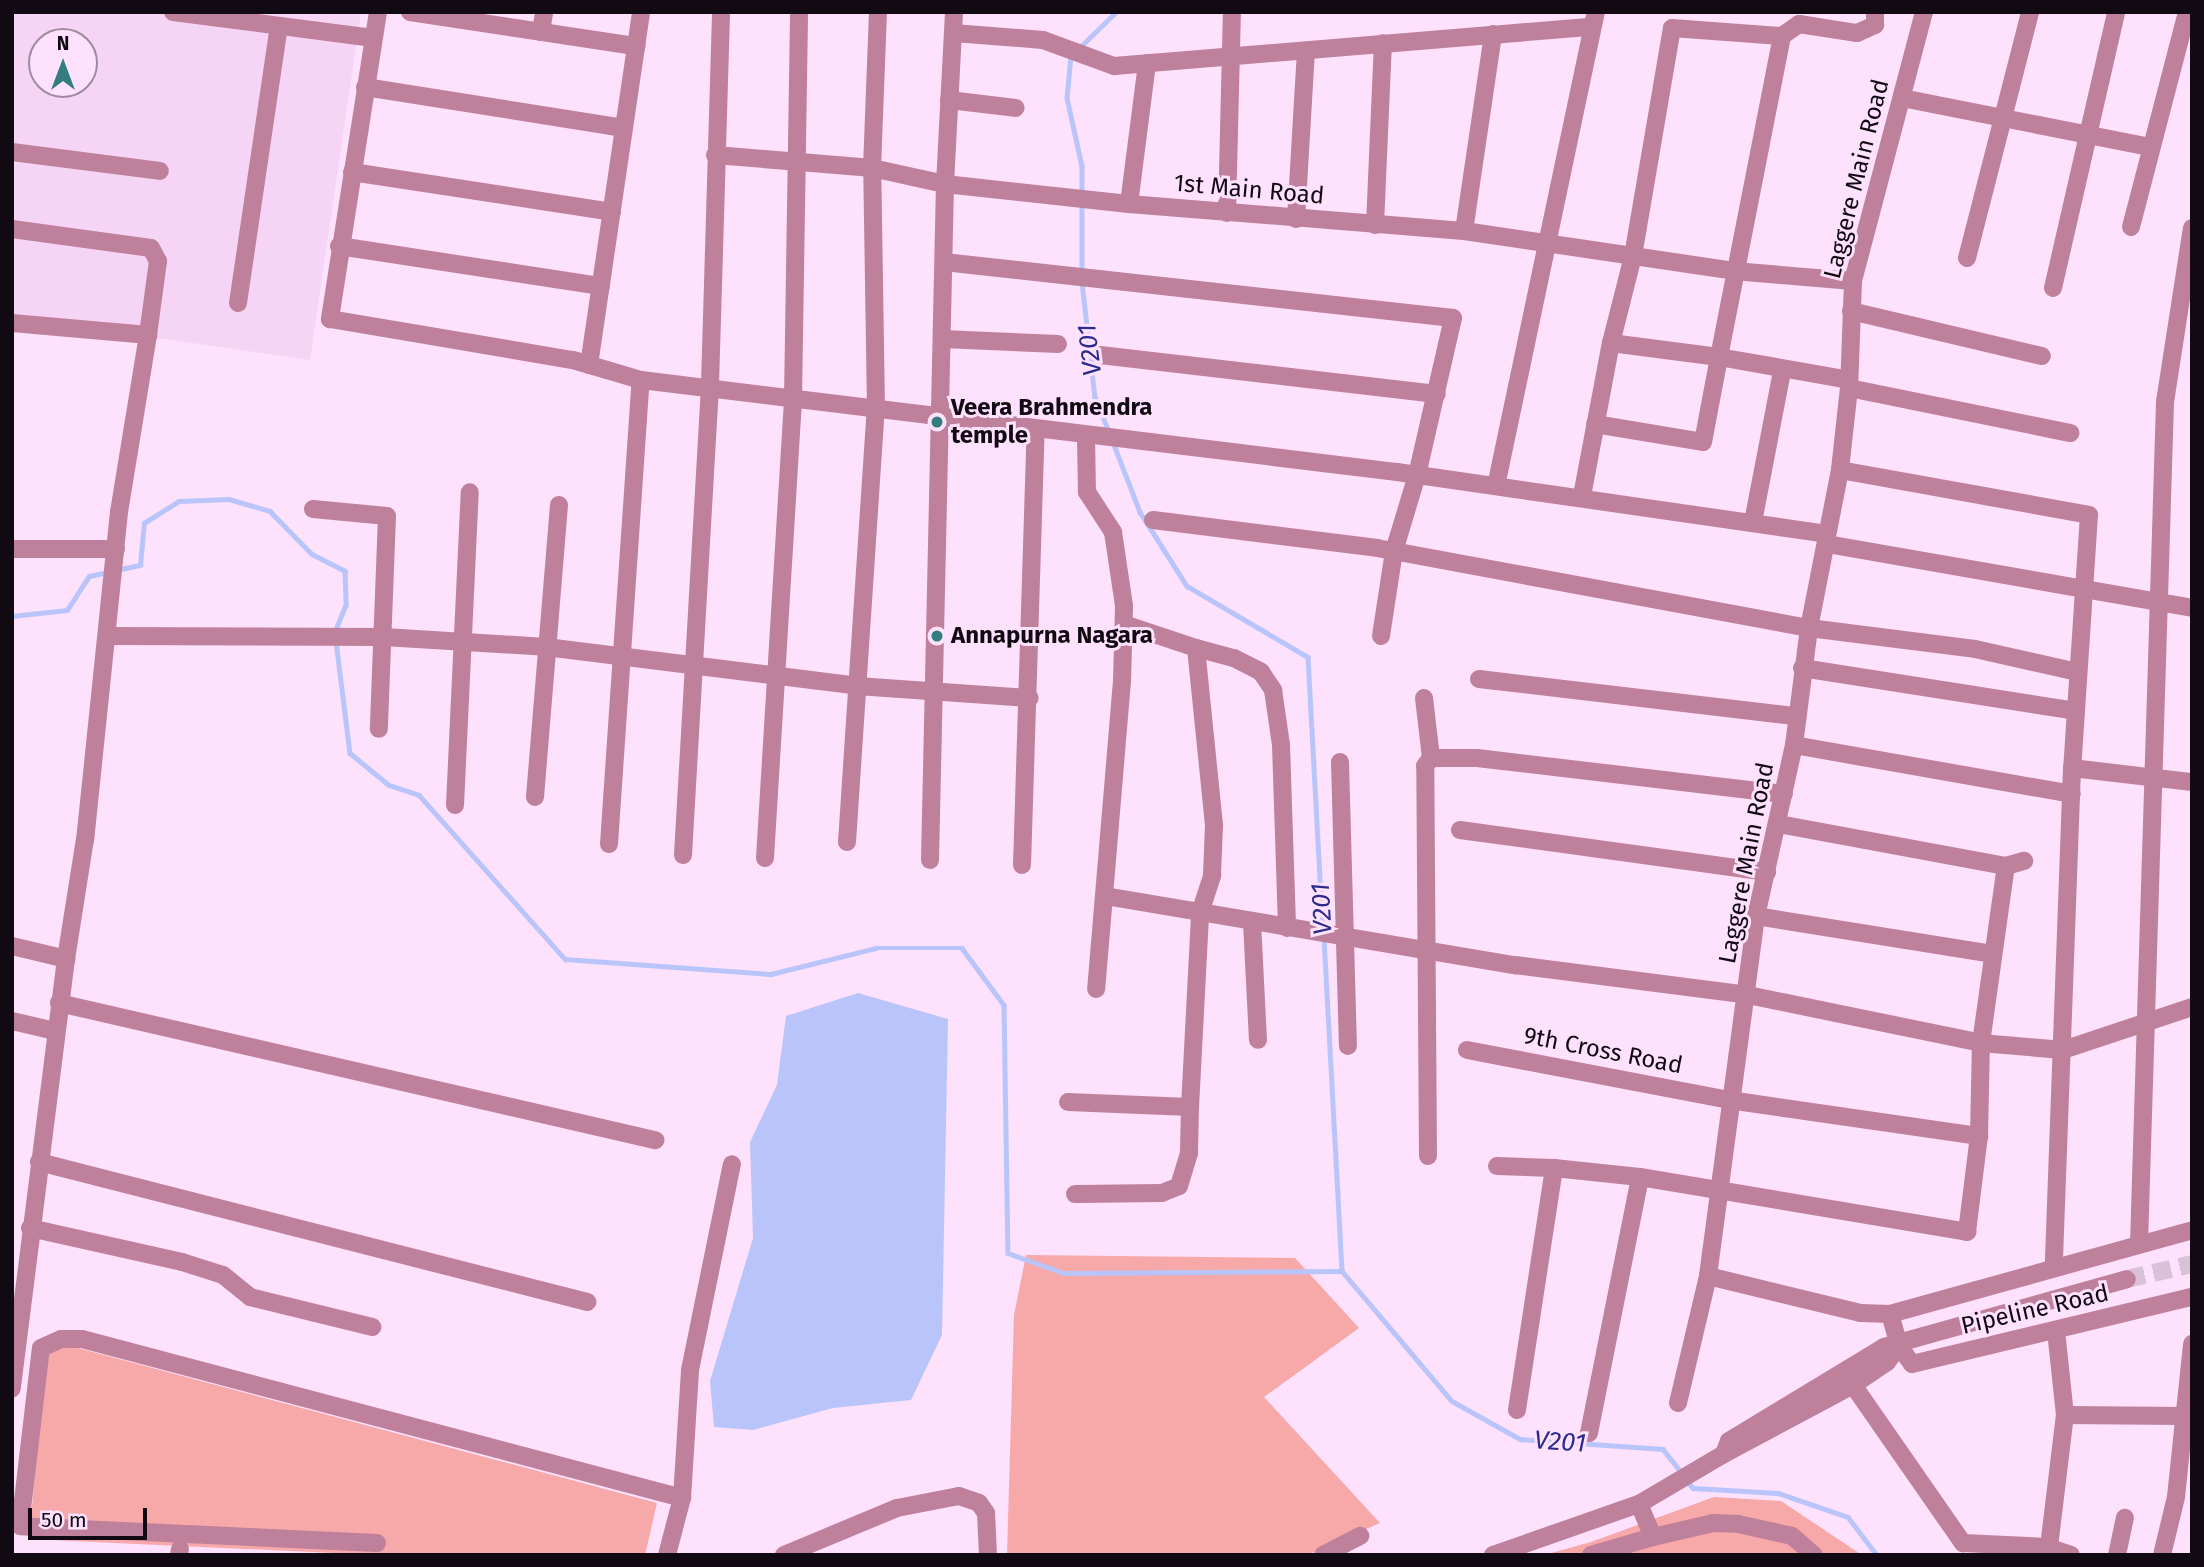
<!DOCTYPE html>
<html>
<head>
<meta charset="utf-8">
<style>
  body { margin:0 }
  #map { position:relative; width:2204px; height:1567px; overflow:hidden; background:#fde1fd; font-family:"Fira Sans",sans-serif }
  div>[style] { position:absolute }
  [style*='--x'] { left:calc(var(--x)*1px); top:calc(var(--y)*1px); width:calc(var(--w)*1px); rotate:calc(var(--a)*1deg) }
  .built>* { inset:0; background:#f6d4f5 }
  .green>* { inset:0; background:#f7a8a9 }
  .water>* { inset:0; background:#b9c5fa }
  .stream>* { height:4.5px; margin:-2.25px; padding:0 2.25px; transform-origin:2.25px; border-radius:2.25px; background:#b9c5fa }
  .minor-tunnel>* { height:18px; margin-top:-9px; transform-origin:0; background:repeating-linear-gradient(90deg,#dac1da 0 18px,transparent 0 27px) }
  .minor>* { height:18px; margin:-9px; padding:0 9px; transform-origin:9px; border-radius:9px; background:#bf809b }
  .dots>* { width:19px; height:19px; translate:-50% -50%; box-sizing:border-box; border:4px solid #fde1fd; border-radius:50% }
  span { translate:-50% -50%; white-space:nowrap; text-align:center; line-height:1.15; -webkit-text-stroke:6px #fde1fd; paint-order:stroke }
  .street-label { font-size:24px; color:#120a13 }
  .poi-label { font-size:24px; color:#120a13; font-weight:700 }
  .left { translate:0 -50%; text-align:left }
  .water-label { font-size:26px; color:#2b2b8e; font-style:italic }
  .frame { position:absolute; inset:0; border:14px solid #120a13; pointer-events:none }
  .north { position:absolute; left:28px; top:28px; width:70px; height:70px; box-sizing:border-box; background:#fde1fd; border:2px solid #9f8b9f; border-radius:50%; rotate:0deg; font-size:19px; font-weight:700; line-height:28px; text-align:center; color:#120a13 }
  .north::after { content:''; display:block; margin:auto; width:24px; height:32px; background:#347d7f; clip-path:polygon(50% 0,100% 100%,50% 72%,0 100%) }
  .scale { position:absolute; left:28px; top:1508px; width:119px; height:32px; box-sizing:border-box; border:4px solid #120a13; border-top:0; padding-left:9px; font-size:21px; line-height:24px; white-space:nowrap; color:#120a13; -webkit-text-stroke:5px #fde1fd; paint-order:stroke }
</style>
</head>
<body>
<div id="map">
  <div class="built">
    <i style="clip-path:polygon(evenodd,12px 12px,361px 12px,310px 360px,12px 317px,12px 12px,42px 42px,84px 42px,84px 84px,42px 84px,42px 42px)"></i>
  </div>
  <div class="green">
    <i style="clip-path:polygon(1026px 1255px,1295px 1258px,1359px 1328px,1264px 1397px,1380px 1523px,1307px 1555px,1007px 1555px,1014px 1315px)"></i>
    <i style="clip-path:polygon(63px 1344px,657px 1503px,645px 1555px,377px 1555px,29px 1539px,46px 1354px)"></i>
    <i style="clip-path:polygon(1714px 1497px,1781px 1501px,1862px 1555px,1544px 1555px,1591px 1542px)"></i>
  </div>
  <div class="water">
    <i style="clip-path:polygon(858px 993px,948px 1019px,942px 1335px,911px 1400px,833px 1408px,753px 1430px,714px 1427px,710px 1381px,753px 1238px,750px 1142px,777px 1085px,786px 1016px)"></i>
  </div>
  <div class="stream">
    <i style="--x:1079;--y:48;--w:52;--a:-44.2"></i>
    <i style="--x:1071;--y:56;--w:42;--a:95.4"></i>
    <i style="--x:1067;--y:98;--w:70;--a:77.6"></i>
    <i style="--x:1082;--y:166;--w:27;--a:90"></i>
    <i style="--x:1082;--y:205;--w:68;--a:90"></i>
    <i style="--x:1082;--y:282;--w:116;--a:83.6"></i>
    <i style="--x:1095;--y:397;--w:37;--a:68"></i>
    <i style="--x:1113;--y:442;--w:75;--a:68.9"></i>
    <i style="--x:1140;--y:512;--w:88;--a:57.6"></i>
    <i style="--x:1187;--y:586;--w:140;--a:30.4"></i>
    <i style="--x:1308;--y:657;--w:273;--a:86.9"></i>
    <i style="--x:116;--y:570;--w:25;--a:-12"></i>
    <i style="--x:140;--y:565;--w:42;--a:-84.6"></i>
    <i style="--x:144;--y:523;--w:41;--a:-32.2"></i>
    <i style="--x:179;--y:501;--w:50;--a:-2.3"></i>
    <i style="--x:229;--y:499;--w:43;--a:16.3"></i>
    <i style="--x:270;--y:511;--w:60;--a:45.7"></i>
    <i style="--x:312;--y:554;--w:37;--a:27"></i>
    <i style="--x:345;--y:571;--w:34;--a:88"></i>
    <i style="--x:346;--y:605;--w:29;--a:112"></i>
    <i style="--x:12;--y:616;--w:55;--a:-6.2"></i>
    <i style="--x:67;--y:610;--w:40;--a:-57.1"></i>
    <i style="--x:89;--y:576;--w:19;--a:-12"></i>
    <i style="--x:336;--y:641;--w:113;--a:82.9"></i>
    <i style="--x:350;--y:753;--w:50;--a:39.4"></i>
    <i style="--x:389;--y:785;--w:32;--a:18"></i>
    <i style="--x:419;--y:795;--w:220;--a:48.3"></i>
    <i style="--x:565;--y:959;--w:207;--a:4.2"></i>
    <i style="--x:771;--y:974;--w:108;--a:-13.9"></i>
    <i style="--x:876;--y:948;--w:86;--a:0"></i>
    <i style="--x:962;--y:948;--w:71;--a:53.6"></i>
    <i style="--x:1004;--y:1005;--w:248;--a:89.1"></i>
    <i style="--x:1008;--y:1253;--w:59;--a:19.7"></i>
    <i style="--x:1064;--y:1273;--w:278;--a:-0.4"></i>
    <i style="--x:1324;--y:938;--w:333;--a:86.9"></i>
    <i style="--x:1342;--y:1271;--w:170;--a:49.8"></i>
    <i style="--x:1452;--y:1401;--w:78;--a:29.2"></i>
    <i style="--x:1520;--y:1439;--w:143;--a:4"></i>
    <i style="--x:1663;--y:1449;--w:33;--a:52"></i>
    <i style="--x:1688;--y:1482;--w:8;--a:50"></i>
    <i style="--x:1693;--y:1488;--w:85;--a:3.4"></i>
    <i style="--x:1778;--y:1493;--w:74;--a:18.9"></i>
    <i style="--x:1848;--y:1517;--w:48;--a:52.7"></i>
  </div>
  <div class="minor-tunnel">
    <i style="--x:2127;--y:1279;--w:67;--a:-13"></i>
  </div>
  <div class="minor">
    <i style="--x:173;--y:12;--w:202;--a:7.4"></i>
    <i style="--x:378;--y:12;--w:311;--a:98.9"></i>
    <i style="--x:330;--y:319;--w:246;--a:9.6"></i>
    <i style="--x:573;--y:360;--w:71;--a:16.4"></i>
    <i style="--x:641;--y:380;--w:762;--a:6.94"></i>
    <i style="--x:1397;--y:472;--w:434;--a:8.2"></i>
    <i style="--x:410;--y:12;--w:229;--a:8.6"></i>
    <i style="--x:1924;--y:12;--w:278;--a:104.8"></i>
    <i style="--x:1853;--y:281;--w:107;--a:92.1"></i>
    <i style="--x:1849;--y:388;--w:82;--a:96.3"></i>
    <i style="--x:1840;--y:470;--w:161;--a:101.1"></i>
    <i style="--x:1809;--y:628;--w:118;--a:97.3"></i>
    <i style="--x:1794;--y:745;--w:175;--a:102.5"></i>
    <i style="--x:1756;--y:916;--w:363;--a:97.6"></i>
    <i style="--x:1708;--y:1276;--w:157;--a:13.6"></i>
    <i style="--x:1861;--y:1313;--w:29;--a:2"></i>
    <i style="--x:1890;--y:1314;--w:313;--a:-15.5"></i>
    <i style="--x:541;--y:32;--w:20;--a:-81"></i>
    <i style="--x:953;--y:33;--w:90;--a:4.4"></i>
    <i style="--x:1043;--y:40;--w:76;--a:20.1"></i>
    <i style="--x:1114;--y:66;--w:479;--a:-4.7"></i>
    <i style="--x:1782;--y:36;--w:21;--a:-35"></i>
    <i style="--x:1799;--y:24;--w:59;--a:8.8"></i>
    <i style="--x:1857;--y:33;--w:20;--a:-24"></i>
    <i style="--x:1875;--y:25;--w:13;--a:-90"></i>
    <i style="--x:365;--y:87;--w:262;--a:9"></i>
    <i style="--x:1902;--y:98;--w:252;--a:11.2"></i>
    <i style="--x:949;--y:100;--w:67;--a:6.8"></i>
    <i style="--x:12;--y:152;--w:149;--a:7.3"></i>
    <i style="--x:715;--y:155;--w:158;--a:4.7"></i>
    <i style="--x:872;--y:168;--w:75;--a:12.4"></i>
    <i style="--x:945;--y:184;--w:185;--a:6.2"></i>
    <i style="--x:1129;--y:204;--w:336;--a:4.6"></i>
    <i style="--x:1464;--y:231;--w:273;--a:8.4"></i>
    <i style="--x:1734;--y:271;--w:119;--a:4.8"></i>
    <i style="--x:352;--y:172;--w:263;--a:8.7"></i>
    <i style="--x:1129;--y:204;--w:142;--a:-82.7"></i>
    <i style="--x:1227;--y:213;--w:201;--a:-88.6"></i>
    <i style="--x:1296;--y:219;--w:168;--a:-86.6"></i>
    <i style="--x:1375;--y:225;--w:182;--a:-87.5"></i>
    <i style="--x:2131;--y:227;--w:222;--a:-75.4"></i>
    <i style="--x:12;--y:229;--w:140;--a:7.8"></i>
    <i style="--x:151;--y:248;--w:15;--a:62"></i>
    <i style="--x:158;--y:261;--w:75;--a:97.7"></i>
    <i style="--x:1464;--y:231;--w:199;--a:-81.6"></i>
    <i style="--x:339;--y:246;--w:265;--a:8.7"></i>
    <i style="--x:1967;--y:258;--w:254;--a:-75.6"></i>
    <i style="--x:944;--y:262;--w:512;--a:6.28"></i>
    <i style="--x:1453;--y:318;--w:161;--a:102.9"></i>
    <i style="--x:1417;--y:475;--w:79;--a:106.8"></i>
    <i style="--x:1394;--y:551;--w:86;--a:98.7"></i>
    <i style="--x:2053;--y:288;--w:283;--a:-77.1"></i>
    <i style="--x:238;--y:303;--w:280;--a:-81.6"></i>
    <i style="--x:1851;--y:311;--w:196;--a:13.3"></i>
    <i style="--x:12;--y:323;--w:137;--a:5"></i>
    <i style="--x:148;--y:335;--w:179;--a:99.3"></i>
    <i style="--x:119;--y:512;--w:329;--a:95.9"></i>
    <i style="--x:85;--y:839;--w:121;--a:99"></i>
    <i style="--x:943;--y:339;--w:115;--a:2.5"></i>
    <i style="--x:1100;--y:355;--w:339;--a:6.6"></i>
    <i style="--x:589;--y:365;--w:357;--a:-81.6"></i>
    <i style="--x:1849;--y:388;--w:226;--a:11.5"></i>
    <i style="--x:1595;--y:424;--w:109;--a:9.5"></i>
    <i style="--x:1703;--y:442;--w:86;--a:-79.3"></i>
    <i style="--x:1719;--y:357;--w:132;--a:10"></i>
    <i style="--x:1086;--y:437;--w:55;--a:89"></i>
    <i style="--x:1087;--y:492;--w:48;--a:57"></i>
    <i style="--x:1113;--y:532;--w:75;--a:81.5"></i>
    <i style="--x:1124;--y:606;--w:75;--a:91.5"></i>
    <i style="--x:1122;--y:681;--w:309;--a:94.8"></i>
    <i style="--x:1840;--y:470;--w:253;--a:10.2"></i>
    <i style="--x:2089;--y:515;--w:254;--a:93.8"></i>
    <i style="--x:2072;--y:768;--w:497;--a:92.1"></i>
    <i style="--x:1496;--y:486;--w:484;--a:-78.1"></i>
    <i style="--x:1582;--y:496;--w:156;--a:-79.3"></i>
    <i style="--x:1611;--y:343;--w:90;--a:-75.8"></i>
    <i style="--x:1633;--y:256;--w:231;--a:-80.3"></i>
    <i style="--x:1672;--y:28;--w:110;--a:4.2"></i>
    <i style="--x:1782;--y:36;--w:327;--a:101.1"></i>
    <i style="--x:1719;--y:357;--w:109;--a:-172.6"></i>
    <i style="--x:313;--y:509;--w:74;--a:5.4"></i>
    <i style="--x:387;--y:516;--w:213;--a:92.2"></i>
    <i style="--x:1153;--y:520;--w:226;--a:7.1"></i>
    <i style="--x:1377;--y:548;--w:439;--a:10.5"></i>
    <i style="--x:1809;--y:628;--w:167;--a:7.2"></i>
    <i style="--x:1975;--y:649;--w:105;--a:12.7"></i>
    <i style="--x:1753;--y:522;--w:154;--a:-79.1"></i>
    <i style="--x:1827;--y:544;--w:371;--a:9.9"></i>
    <i style="--x:12;--y:549;--w:104;--a:0"></i>
    <i style="--x:107;--y:636;--w:277;--a:0.2"></i>
    <i style="--x:384;--y:637;--w:162;--a:3.5"></i>
    <i style="--x:546;--y:647;--w:313;--a:7.1"></i>
    <i style="--x:857;--y:686;--w:173;--a:4"></i>
    <i style="--x:1196;--y:648;--w:39;--a:15"></i>
    <i style="--x:1234;--y:658;--w:30;--a:27"></i>
    <i style="--x:1261;--y:672;--w:22;--a:56"></i>
    <i style="--x:1273;--y:690;--w:56;--a:81.7"></i>
    <i style="--x:1281;--y:745;--w:183;--a:88.1"></i>
    <i style="--x:1802;--y:668;--w:277;--a:8.9"></i>
    <i style="--x:1479;--y:679;--w:317;--a:6.7"></i>
    <i style="--x:1424;--y:698;--w:60;--a:83.3"></i>
    <i style="--x:1794;--y:745;--w:282;--a:10"></i>
    <i style="--x:1340;--y:762;--w:284;--a:88.4"></i>
    <i style="--x:2072;--y:768;--w:121;--a:6.7"></i>
    <i style="--x:535;--y:797;--w:293;--a:-85.3"></i>
    <i style="--x:455;--y:805;--w:313;--a:-87.3"></i>
    <i style="--x:1779;--y:824;--w:231;--a:10.5"></i>
    <i style="--x:2006;--y:866;--w:19;--a:-16"></i>
    <i style="--x:1460;--y:830;--w:310;--a:7.8"></i>
    <i style="--x:847;--y:842;--w:433;--a:-86.2"></i>
    <i style="--x:876;--y:410;--w:242;--a:-90.9"></i>
    <i style="--x:872;--y:168;--w:156;--a:-87.8"></i>
    <i style="--x:609;--y:844;--w:465;--a:-86.1"></i>
    <i style="--x:683;--y:855;--w:471;--a:-86.7"></i>
    <i style="--x:710;--y:385;--w:373;--a:-88.3"></i>
    <i style="--x:765;--y:858;--w:460;--a:-86.5"></i>
    <i style="--x:793;--y:399;--w:387;--a:-89.1"></i>
    <i style="--x:930;--y:860;--w:676;--a:-88.73"></i>
    <i style="--x:945;--y:184;--w:172;--a:-87"></i>
    <i style="--x:1022;--y:865;--w:435;--a:-88.2"></i>
    <i style="--x:1105;--y:896;--w:416;--a:9.6"></i>
    <i style="--x:1515;--y:965;--w:235;--a:7.3"></i>
    <i style="--x:1748;--y:995;--w:238;--a:11.6"></i>
    <i style="--x:1981;--y:1043;--w:82;--a:4.9"></i>
    <i style="--x:2063;--y:1050;--w:136;--a:-18.4"></i>
    <i style="--x:1756;--y:916;--w:239;--a:9.1"></i>
    <i style="--x:1252;--y:922;--w:118;--a:87.1"></i>
    <i style="--x:12;--y:946;--w:56;--a:13.5"></i>
    <i style="--x:66;--y:959;--w:433;--a:97.2"></i>
    <i style="--x:59;--y:1003;--w:612;--a:12.95"></i>
    <i style="--x:12;--y:1021;--w:44;--a:13.1"></i>
    <i style="--x:1467;--y:1050;--w:267;--a:10.8"></i>
    <i style="--x:1729;--y:1100;--w:253;--a:8.2"></i>
    <i style="--x:1068;--y:1102;--w:122;--a:2.3"></i>
    <i style="--x:1190;--y:1107;--w:194;--a:-87"></i>
    <i style="--x:1200;--y:913;--w:40;--a:-72"></i>
    <i style="--x:1212;--y:875;--w:50;--a:-87.7"></i>
    <i style="--x:1214;--y:825;--w:178;--a:-95.8"></i>
    <i style="--x:1196;--y:648;--w:76;--a:-161.6"></i>
    <i style="--x:1428;--y:1156;--w:390;--a:-90.4"></i>
    <i style="--x:1425;--y:766;--w:10;--a:-53"></i>
    <i style="--x:1431;--y:758;--w:46;--a:0"></i>
    <i style="--x:1477;--y:758;--w:309;--a:6.7"></i>
    <i style="--x:39;--y:1162;--w:566;--a:14.33"></i>
    <i style="--x:1497;--y:1166;--w:57;--a:2"></i>
    <i style="--x:1075;--y:1194;--w:87;--a:-0.7"></i>
    <i style="--x:1162;--y:1193;--w:18;--a:-22"></i>
    <i style="--x:1179;--y:1186;--w:34;--a:-73"></i>
    <i style="--x:1189;--y:1153;--w:46;--a:-88.8"></i>
    <i style="--x:30;--y:1228;--w:156;--a:12.6"></i>
    <i style="--x:182;--y:1262;--w:43;--a:17.6"></i>
    <i style="--x:223;--y:1275;--w:35;--a:39"></i>
    <i style="--x:250;--y:1297;--w:126;--a:13.8"></i>
    <i style="--x:2139;--y:1244;--w:842;--a:-88.23"></i>
    <i style="--x:2165;--y:402;--w:176;--a:-81.2"></i>
    <i style="--x:1890;--y:1314;--w:33;--a:74"></i>
    <i style="--x:1899;--y:1346;--w:22;--a:54"></i>
    <i style="--x:1912;--y:1364;--w:288;--a:-13.5"></i>
    <i style="--x:1899;--y:1346;--w:20;--a:127"></i>
    <i style="--x:1887;--y:1362;--w:41;--a:145.9"></i>
    <i style="--x:1853;--y:1385;--w:146;--a:151.9"></i>
    <i style="--x:1724;--y:1454;--w:14;--a:-69"></i>
    <i style="--x:1729;--y:1441;--w:181;--a:-31.2"></i>
    <i style="--x:1884;--y:1347;--w:252;--a:-15.6"></i>
    <i style="--x:1853;--y:1385;--w:193;--a:55.2"></i>
    <i style="--x:1963;--y:1543;--w:84;--a:2.7"></i>
    <i style="--x:2047;--y:1547;--w:25;--a:18"></i>
    <i style="--x:1678;--y:1403;--w:130;--a:-76.7"></i>
    <i style="--x:1517;--y:1410;--w:245;--a:-81.3"></i>
    <i style="--x:1554;--y:1168;--w:86;--a:6"></i>
    <i style="--x:1640;--y:1177;--w:332;--a:9.5"></i>
    <i style="--x:1967;--y:1232;--w:97;--a:-82.9"></i>
    <i style="--x:1979;--y:1136;--w:93;--a:-88.8"></i>
    <i style="--x:1981;--y:1043;--w:179;--a:-82"></i>
    <i style="--x:2065;--y:1415;--w:118;--a:0.5"></i>
    <i style="--x:1589;--y:1433;--w:261;--a:-78.7"></i>
    <i style="--x:1639;--y:1504;--w:36;--a:67"></i>
    <i style="--x:1653;--y:1537;--w:62;--a:-13.1"></i>
    <i style="--x:1713;--y:1523;--w:25;--a:2"></i>
    <i style="--x:1738;--y:1524;--w:55;--a:12.5"></i>
    <i style="--x:1792;--y:1536;--w:29;--a:41"></i>
    <i style="--x:377;--y:1543;--w:357;--a:-177.3"></i>
    <i style="--x:20;--y:1526;--w:179;--a:-83.3"></i>
    <i style="--x:41;--y:1348;--w:22;--a:-24"></i>
    <i style="--x:61;--y:1339;--w:21;--a:0"></i>
    <i style="--x:82;--y:1339;--w:621;--a:14.84"></i>
    <i style="--x:682;--y:1498;--w:128;--a:-86.4"></i>
    <i style="--x:690;--y:1370;--w:210;--a:-78.5"></i>
    <i style="--x:179;--y:1555;--w:6;--a:-81"></i>
    <i style="--x:667;--y:1555;--w:59;--a:-75.3"></i>
    <i style="--x:784;--y:1555;--w:122;--a:-22.6"></i>
    <i style="--x:897;--y:1508;--w:63;--a:-11"></i>
    <i style="--x:959;--y:1496;--w:21;--a:19"></i>
    <i style="--x:979;--y:1503;--w:12;--a:55"></i>
    <i style="--x:986;--y:1513;--w:42;--a:87.3"></i>
    <i style="--x:1323;--y:1555;--w:42;--a:-27.2"></i>
    <i style="--x:1493;--y:1555;--w:155;--a:-19.3"></i>
    <i style="--x:1639;--y:1504;--w:99;--a:-30.5"></i>
    <i style="--x:1591;--y:1555;--w:65;--a:-16.2"></i>
    <i style="--x:2048;--y:1555;--w:141;--a:-83.1"></i>
    <i style="--x:2065;--y:1415;--w:84;--a:-96.1"></i>
    <i style="--x:2117;--y:1555;--w:38;--a:-78"></i>
    <i style="--x:2162;--y:1555;--w:60;--a:-76.4"></i>
    <i style="--x:2176;--y:1497;--w:154;--a:-84"></i>
  </div>
  <div class="dots">
    <i style="left:937px;top:422px;background:#347d7f"></i>
    <i style="left:937px;top:636px;background:#347d7f"></i>
  </div>
  <div class="street-label">
    <span style="left:1857px;top:179px;rotate:-76deg">Laggere Main Road</span>
    <span style="left:1249px;top:190px;rotate:5deg">1st Main Road</span>
    <span style="left:1747px;top:863px;rotate:-79deg">Laggere Main Road</span>
    <span style="left:1603px;top:1051px;rotate:11deg">9th Cross Road</span>
    <span style="left:2035px;top:1310px;rotate:-13deg">Pipeline Road</span>
  </div>
  <div class="poi-label">
    <span class="left" style="left:951px;top:422px">Veera Brahmendra<br>temple</span>
    <span class="left" style="left:951px;top:636px">Annapurna Nagara</span>
  </div>
  <div class="water-label">
    <span style="left:1090px;top:350px;rotate:-97deg">V201</span>
    <span style="left:1322px;top:909px;rotate:-93deg">V201</span>
    <span style="left:1560px;top:1442px;rotate:4deg">V201</span>
  </div>
  <div class="frame"></div>
  <div class="north">N</div>
  <div class="scale">50 m</div>
</div>
</body>
</html>
